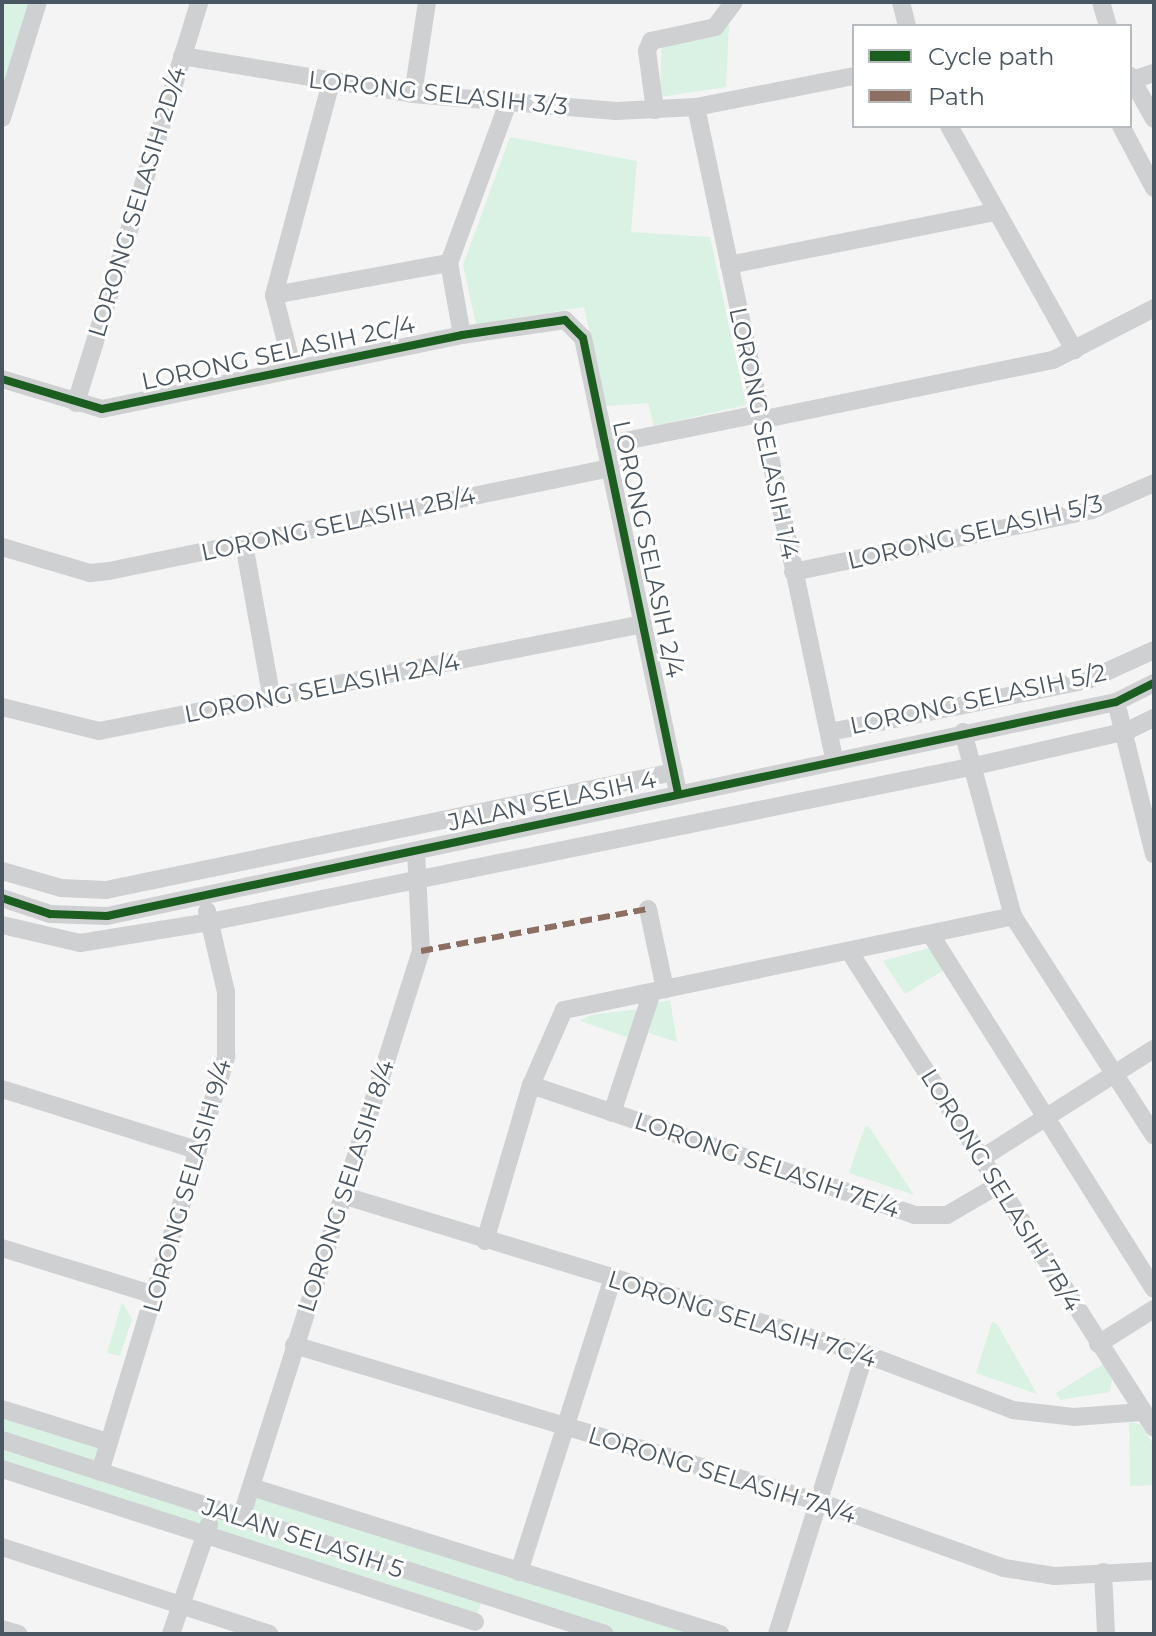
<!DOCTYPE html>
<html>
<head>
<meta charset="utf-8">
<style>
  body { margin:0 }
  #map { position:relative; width:1156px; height:1636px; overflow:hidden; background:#f4f4f4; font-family:Montserrat,sans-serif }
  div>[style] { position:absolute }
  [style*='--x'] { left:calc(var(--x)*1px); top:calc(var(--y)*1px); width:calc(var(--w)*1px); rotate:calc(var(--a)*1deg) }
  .green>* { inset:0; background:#d9f2e3 }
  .minor>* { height:18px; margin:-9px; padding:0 9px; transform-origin:9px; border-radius:9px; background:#ced0d2 }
  .quiet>* { height:6px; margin-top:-3px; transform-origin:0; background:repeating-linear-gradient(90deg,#8d6e63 0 12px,transparent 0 18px) }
  .cycleway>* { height:8px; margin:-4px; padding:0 4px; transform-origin:4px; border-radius:4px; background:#1b5e20 }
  span { translate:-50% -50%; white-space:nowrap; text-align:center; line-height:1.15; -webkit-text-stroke:6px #fff; paint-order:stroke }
  .street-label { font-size:24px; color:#4a5661 }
  .frame { position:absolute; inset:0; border:4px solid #4a5661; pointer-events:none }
  .legend { position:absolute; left:852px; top:24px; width:280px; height:104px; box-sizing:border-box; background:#fff; border:2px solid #b7bbc0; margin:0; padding:10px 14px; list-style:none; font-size:24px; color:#4a5661 }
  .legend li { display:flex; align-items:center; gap:16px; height:40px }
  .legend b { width:40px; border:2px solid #b7bbc0 }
</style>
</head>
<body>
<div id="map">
  <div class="green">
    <i style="clip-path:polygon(2px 2px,38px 2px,2px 118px)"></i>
    <i style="clip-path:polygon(729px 24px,726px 87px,660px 97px,662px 38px)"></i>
    <i style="clip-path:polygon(510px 137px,637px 161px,631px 232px,710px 237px,746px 405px,654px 426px,648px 403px,606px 406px,584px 307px,476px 324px,463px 265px)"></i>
    <i style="clip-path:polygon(936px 946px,949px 967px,905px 994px,883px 961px)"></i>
    <i style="clip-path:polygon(670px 1000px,677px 1042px,649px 1033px,656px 1003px)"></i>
    <i style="clip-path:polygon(640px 1009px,630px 1038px,580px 1021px,590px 1015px)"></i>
    <i style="clip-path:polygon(865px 1126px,869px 1127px,914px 1195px,849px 1173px)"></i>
    <i style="clip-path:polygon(122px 1302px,132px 1319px,120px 1356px,107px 1353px)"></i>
    <i style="clip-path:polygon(992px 1322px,997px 1324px,1037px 1394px,976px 1373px)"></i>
    <i style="clip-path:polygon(1103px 1364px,1112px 1379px,1110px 1392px,1060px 1400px,1056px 1393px)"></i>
    <i style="clip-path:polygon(2px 1409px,108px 1442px,100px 1471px,241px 1518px,251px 1487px,721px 1634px,605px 1634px,483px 1596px,475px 1622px,2px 1469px)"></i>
    <i style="clip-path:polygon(1129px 1422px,1140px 1424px,1154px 1445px,1154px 1485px,1130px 1486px)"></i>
  </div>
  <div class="minor">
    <i style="--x:901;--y:2;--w:25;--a:76"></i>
    <i style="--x:1101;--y:2;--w:25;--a:74"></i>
    <i style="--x:182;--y:56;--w:234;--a:9.3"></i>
    <i style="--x:413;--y:94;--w:204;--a:4.8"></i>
    <i style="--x:616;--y:111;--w:80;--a:-2.9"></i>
    <i style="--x:696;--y:107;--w:161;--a:-11.1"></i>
    <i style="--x:1130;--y:76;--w:49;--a:60.8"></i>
    <i style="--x:1132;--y:80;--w:23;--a:-18"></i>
    <i style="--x:413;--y:94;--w:93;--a:-81.3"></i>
    <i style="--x:696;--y:107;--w:665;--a:78.03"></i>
    <i style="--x:655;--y:110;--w:60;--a:-97.7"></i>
    <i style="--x:647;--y:51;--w:11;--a:-68"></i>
    <i style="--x:651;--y:41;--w:66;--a:-12.3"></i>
    <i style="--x:715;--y:27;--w:31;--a:-53"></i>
    <i style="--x:2;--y:118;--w:121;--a:-72.8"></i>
    <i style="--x:949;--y:126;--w:257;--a:60.8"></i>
    <i style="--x:1121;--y:126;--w:70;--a:62"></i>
    <i style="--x:729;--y:265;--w:270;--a:-11.3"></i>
    <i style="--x:274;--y:295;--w:178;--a:-10.4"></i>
    <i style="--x:462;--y:335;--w:73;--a:-100.2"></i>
    <i style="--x:449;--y:263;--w:168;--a:-69.8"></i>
    <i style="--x:293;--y:369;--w:76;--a:-104.4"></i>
    <i style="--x:274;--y:295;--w:220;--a:-75"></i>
    <i style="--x:2;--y:379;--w:104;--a:16.7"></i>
    <i style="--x:102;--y:409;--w:368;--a:-11.6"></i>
    <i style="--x:462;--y:335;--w:104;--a:-8.3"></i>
    <i style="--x:565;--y:320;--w:25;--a:45"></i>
    <i style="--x:583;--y:338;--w:466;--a:78.2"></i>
    <i style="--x:76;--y:403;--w:419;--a:-72.9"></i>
    <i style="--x:760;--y:420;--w:299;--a:-11.6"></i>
    <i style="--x:1053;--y:360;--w:114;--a:-27.2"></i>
    <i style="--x:605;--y:445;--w:157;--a:-11.4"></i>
    <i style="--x:244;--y:544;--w:158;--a:79.8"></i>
    <i style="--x:2;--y:547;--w:92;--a:16.5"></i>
    <i style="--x:90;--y:573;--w:19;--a:-6"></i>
    <i style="--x:109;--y:571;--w:511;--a:-11.62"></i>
    <i style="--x:793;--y:572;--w:305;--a:-11.7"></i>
    <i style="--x:1092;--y:510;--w:68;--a:-23.5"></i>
    <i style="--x:1116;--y:702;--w:157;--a:76"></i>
    <i style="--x:2;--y:707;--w:100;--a:13.9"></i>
    <i style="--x:99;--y:731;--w:554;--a:-11.13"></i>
    <i style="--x:830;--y:732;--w:263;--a:-11.4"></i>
    <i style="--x:1088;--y:680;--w:72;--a:-24.4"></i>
    <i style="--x:963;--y:732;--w:191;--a:74.8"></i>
    <i style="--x:1013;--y:916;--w:261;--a:57.3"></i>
    <i style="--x:2;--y:871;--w:61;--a:16.1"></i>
    <i style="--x:61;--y:888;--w:45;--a:2.5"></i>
    <i style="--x:106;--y:890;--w:580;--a:-11.74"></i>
    <i style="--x:2;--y:898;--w:51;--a:18.4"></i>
    <i style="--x:50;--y:914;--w:57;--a:2"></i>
    <i style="--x:107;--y:916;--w:1031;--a:-11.97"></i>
    <i style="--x:1116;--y:702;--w:42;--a:-26.6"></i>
    <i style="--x:648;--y:909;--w:82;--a:78"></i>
    <i style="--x:2;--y:925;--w:80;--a:13"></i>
    <i style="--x:80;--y:943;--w:132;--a:-9.2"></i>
    <i style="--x:210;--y:922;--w:781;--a:-11.53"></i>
    <i style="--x:975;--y:766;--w:156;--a:-13"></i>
    <i style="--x:1127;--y:731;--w:30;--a:-26"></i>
    <i style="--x:931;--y:935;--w:418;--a:57.8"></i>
    <i style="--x:849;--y:951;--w:566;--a:57.4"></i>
    <i style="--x:531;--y:1085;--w:404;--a:18.7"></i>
    <i style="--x:914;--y:1215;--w:33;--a:0"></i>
    <i style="--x:947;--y:1215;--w:61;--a:-30.3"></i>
    <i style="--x:2;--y:1089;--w:201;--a:17.4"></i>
    <i style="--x:612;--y:1113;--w:127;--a:-71.7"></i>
    <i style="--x:982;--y:1158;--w:204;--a:-32.4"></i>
    <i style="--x:345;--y:1196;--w:543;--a:16.9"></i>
    <i style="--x:865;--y:1354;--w:158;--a:20.7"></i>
    <i style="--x:1013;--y:1410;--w:61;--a:6.5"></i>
    <i style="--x:1074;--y:1417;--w:68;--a:-4.2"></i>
    <i style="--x:485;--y:1241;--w:163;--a:-73.6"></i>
    <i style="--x:531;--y:1085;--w:82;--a:-66.3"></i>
    <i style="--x:564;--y:1010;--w:459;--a:-11.8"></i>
    <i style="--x:2;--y:1248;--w:160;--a:17.1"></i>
    <i style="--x:1098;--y:1344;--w:66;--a:-32"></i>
    <i style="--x:294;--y:1345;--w:548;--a:16.65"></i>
    <i style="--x:819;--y:1502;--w:196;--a:19.6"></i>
    <i style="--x:1004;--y:1568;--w:52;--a:8.9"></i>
    <i style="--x:1055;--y:1576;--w:99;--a:-2.9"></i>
    <i style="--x:2;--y:1409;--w:111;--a:17.3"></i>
    <i style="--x:2;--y:1440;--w:633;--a:17.83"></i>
    <i style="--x:2;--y:1469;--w:497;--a:17.9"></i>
    <i style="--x:100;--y:1472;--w:435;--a:-73.1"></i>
    <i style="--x:226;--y:1056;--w:64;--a:-90"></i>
    <i style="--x:226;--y:992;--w:83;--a:-103.2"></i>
    <i style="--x:251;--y:1487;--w:492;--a:17.4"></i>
    <i style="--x:241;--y:1518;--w:595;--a:-72.39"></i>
    <i style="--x:421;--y:951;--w:100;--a:-92.9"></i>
    <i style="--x:2;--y:1547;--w:281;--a:18"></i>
    <i style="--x:519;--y:1572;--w:305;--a:-72.3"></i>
    <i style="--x:1103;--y:1572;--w:62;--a:87.2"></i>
    <i style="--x:2;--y:1629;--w:17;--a:17"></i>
    <i style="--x:171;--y:1634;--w:116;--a:-70.9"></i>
    <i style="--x:777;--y:1634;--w:294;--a:-72.6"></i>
  </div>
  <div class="quiet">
    <i style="--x:421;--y:951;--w:231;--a:-10.5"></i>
  </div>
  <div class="cycleway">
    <i style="--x:2;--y:379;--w:104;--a:16.7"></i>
    <i style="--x:102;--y:409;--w:368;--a:-11.6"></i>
    <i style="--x:462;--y:335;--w:104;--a:-8.3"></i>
    <i style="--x:565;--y:320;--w:25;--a:45"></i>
    <i style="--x:583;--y:338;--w:466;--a:78.2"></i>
    <i style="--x:2;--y:898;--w:51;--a:18.4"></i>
    <i style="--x:50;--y:914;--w:57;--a:2"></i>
    <i style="--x:107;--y:916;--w:1031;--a:-11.97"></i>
    <i style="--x:1116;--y:702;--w:42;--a:-26.6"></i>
  </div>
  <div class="street-label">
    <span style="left:438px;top:93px;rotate:6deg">LORONG SELASIH 3/3</span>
    <span style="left:137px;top:202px;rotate:-73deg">LORONG SELASIH 2D/4</span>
    <span style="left:278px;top:353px;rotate:-12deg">LORONG SELASIH 2C/4</span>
    <span style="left:764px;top:433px;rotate:78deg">LORONG SELASIH 1/4</span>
    <span style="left:338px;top:524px;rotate:-12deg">LORONG SELASIH 2B/4</span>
    <span style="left:975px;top:532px;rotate:-13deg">LORONG SELASIH 5/3</span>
    <span style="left:648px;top:549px;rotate:78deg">LORONG SELASIH 2/4</span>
    <span style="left:322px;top:688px;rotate:-11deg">LORONG SELASIH 2A/4</span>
    <span style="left:978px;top:699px;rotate:-12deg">LORONG SELASIH 5/2</span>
    <span style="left:552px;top:801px;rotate:-12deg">JALAN SELASIH 4</span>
    <span style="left:767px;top:1165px;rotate:19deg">LORONG SELASIH 7E/4</span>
    <span style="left:187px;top:1186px;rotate:-74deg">LORONG SELASIH 9/4</span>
    <span style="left:346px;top:1186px;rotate:-72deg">LORONG SELASIH 8/4</span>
    <span style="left:1001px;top:1190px;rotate:58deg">LORONG SELASIH 7B/4</span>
    <span style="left:742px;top:1319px;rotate:17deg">LORONG SELASIH 7C/4</span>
    <span style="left:722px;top:1475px;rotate:17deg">LORONG SELASIH 7A/4</span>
    <span style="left:303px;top:1538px;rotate:18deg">JALAN SELASIH 5</span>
  </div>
  <div class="frame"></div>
  <ul class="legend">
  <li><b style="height:10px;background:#1b5e20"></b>Cycle path</li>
  <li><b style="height:10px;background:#8d6e63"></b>Path</li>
  </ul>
</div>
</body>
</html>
